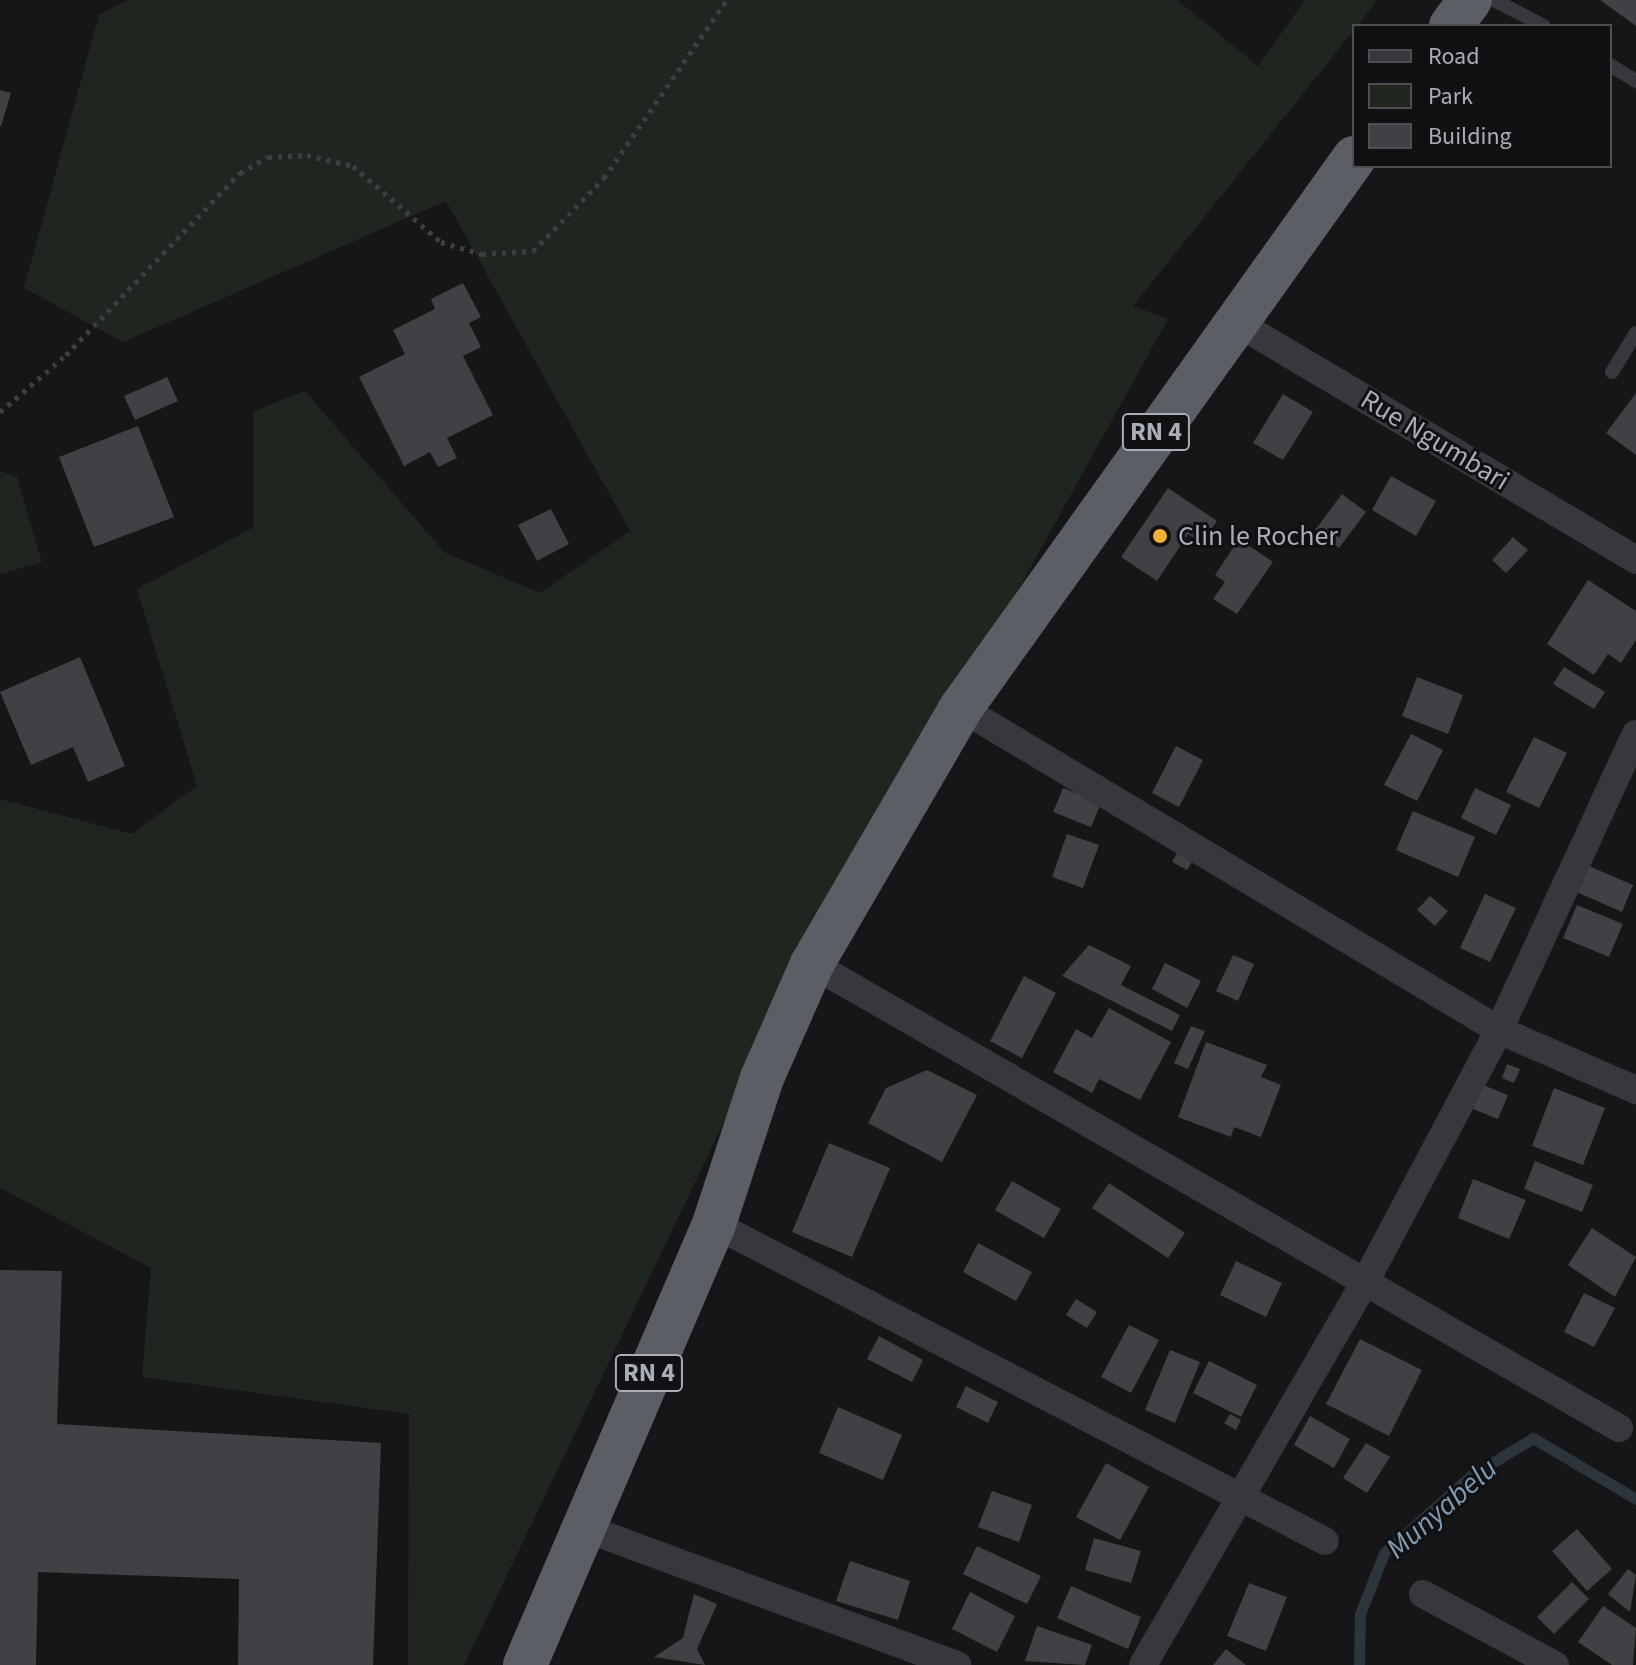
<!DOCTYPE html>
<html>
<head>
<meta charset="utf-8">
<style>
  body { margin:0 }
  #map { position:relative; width:1636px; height:1665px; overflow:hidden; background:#161618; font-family:"Source Sans 3",sans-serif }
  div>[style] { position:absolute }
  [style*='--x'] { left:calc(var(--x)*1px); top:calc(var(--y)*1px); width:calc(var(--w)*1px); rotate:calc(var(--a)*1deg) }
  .green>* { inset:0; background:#1e261f }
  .stream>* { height:11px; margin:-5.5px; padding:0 5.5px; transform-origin:5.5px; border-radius:5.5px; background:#2c353c }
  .building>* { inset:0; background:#404145 }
  .path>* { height:5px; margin-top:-2.5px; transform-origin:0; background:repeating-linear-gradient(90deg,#3d3f44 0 4px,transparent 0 10px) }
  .service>* { height:14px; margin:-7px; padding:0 7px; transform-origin:7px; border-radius:7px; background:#37383d }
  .minor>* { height:28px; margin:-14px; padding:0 14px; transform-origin:14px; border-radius:14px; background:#37383d }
  .trunk>* { height:44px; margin:-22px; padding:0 22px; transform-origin:22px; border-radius:22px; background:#5b5e65 }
  .dots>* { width:22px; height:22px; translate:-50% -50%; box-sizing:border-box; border:4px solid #111113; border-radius:50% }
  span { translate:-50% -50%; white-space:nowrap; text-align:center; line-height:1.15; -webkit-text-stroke:6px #111113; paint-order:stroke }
  .shield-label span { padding:2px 6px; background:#111113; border:2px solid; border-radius:6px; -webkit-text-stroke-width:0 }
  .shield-label { font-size:26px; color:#a8adb8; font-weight:700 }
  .street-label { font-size:28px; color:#a8adb8 }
  .poi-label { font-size:28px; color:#a8adb8 }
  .left { translate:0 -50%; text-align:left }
  .water-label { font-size:30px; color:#7f9bb3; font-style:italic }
  .legend { position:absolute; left:1352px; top:24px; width:260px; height:144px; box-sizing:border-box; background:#111113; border:2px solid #4d4f55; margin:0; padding:10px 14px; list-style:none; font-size:24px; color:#a8adb8 }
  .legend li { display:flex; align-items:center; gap:16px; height:40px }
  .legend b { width:40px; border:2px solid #4d4f55 }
</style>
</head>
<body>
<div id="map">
  <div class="green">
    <i style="clip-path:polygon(127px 0,1177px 0,1258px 66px,1305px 0,1378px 0,1133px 306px,1168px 319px,724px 1122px,464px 1665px,408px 1665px,409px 1414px,142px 1377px,151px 1268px,0 1188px,0 799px,132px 834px,197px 786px,137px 589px,254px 527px,254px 411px,305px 391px,444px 552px,540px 593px,630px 531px,446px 201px,123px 342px,24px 288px,99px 15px)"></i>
    <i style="clip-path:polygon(0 471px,17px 477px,42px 562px,0 574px)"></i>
  </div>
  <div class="stream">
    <i style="--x:1359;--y:1665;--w:51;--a:-88.9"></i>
    <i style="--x:1360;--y:1614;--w:66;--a:-68.5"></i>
    <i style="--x:1384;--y:1553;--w:118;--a:-41.6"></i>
    <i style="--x:1472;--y:1475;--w:71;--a:-31.2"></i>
    <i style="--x:1533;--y:1438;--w:120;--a:30.6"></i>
  </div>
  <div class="building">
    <i style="clip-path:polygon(1600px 0,1636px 0,1636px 26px)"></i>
    <i style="clip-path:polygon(0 90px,11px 93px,1px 126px,0 126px)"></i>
    <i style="clip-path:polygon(463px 283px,481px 317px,469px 323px,481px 347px,463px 356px,493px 415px,447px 438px,457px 458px,438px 467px,430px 452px,404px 466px,359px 377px,405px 354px,393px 330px,435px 309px,431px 299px)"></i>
    <i style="clip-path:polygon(167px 377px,178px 401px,135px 420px,124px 396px)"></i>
    <i style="clip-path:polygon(1636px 393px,1636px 455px,1606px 433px)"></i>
    <i style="clip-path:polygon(1283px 394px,1313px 412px,1283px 460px,1253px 443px)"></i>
    <i style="clip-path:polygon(138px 426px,174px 517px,94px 547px,59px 457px)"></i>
    <i style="clip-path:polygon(1391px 476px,1436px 501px,1416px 536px,1372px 510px)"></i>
    <i style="clip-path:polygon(1168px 488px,1217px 521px,1202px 543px,1188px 534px,1157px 581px,1121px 557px)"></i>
    <i style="clip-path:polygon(1342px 494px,1366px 512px,1339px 548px,1315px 530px)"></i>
    <i style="clip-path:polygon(551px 509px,569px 544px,537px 561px,518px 525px)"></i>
    <i style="clip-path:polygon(1513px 537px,1528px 550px,1506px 573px,1492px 560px)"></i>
    <i style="clip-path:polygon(1239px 539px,1273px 562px,1237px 614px,1213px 599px,1225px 582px,1215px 575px)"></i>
    <i style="clip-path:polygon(1588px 580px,1636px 611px,1636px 640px,1621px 663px,1608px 654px,1594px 675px,1547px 644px)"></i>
    <i style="clip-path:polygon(80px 657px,125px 766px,88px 782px,73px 747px,31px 765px,0 692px)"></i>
    <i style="clip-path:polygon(1564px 667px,1605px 692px,1594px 709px,1553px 684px)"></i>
    <i style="clip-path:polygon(1417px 677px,1463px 695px,1448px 734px,1402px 716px)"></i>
    <i style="clip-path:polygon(1411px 734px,1443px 750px,1417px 801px,1384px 785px)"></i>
    <i style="clip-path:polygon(1534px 737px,1567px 753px,1539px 808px,1506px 792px)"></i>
    <i style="clip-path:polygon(1176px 746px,1203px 760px,1179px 807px,1152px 793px)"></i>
    <i style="clip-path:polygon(1063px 788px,1101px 803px,1091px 827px,1053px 812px)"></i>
    <i style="clip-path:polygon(1475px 788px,1511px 805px,1496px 835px,1461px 818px)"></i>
    <i style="clip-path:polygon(1413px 811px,1475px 837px,1458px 877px,1396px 850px)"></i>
    <i style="clip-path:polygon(1067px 834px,1099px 845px,1083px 888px,1052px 877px)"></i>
    <i style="clip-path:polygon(1178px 851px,1193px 860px,1187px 870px,1172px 862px)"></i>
    <i style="clip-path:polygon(1575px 860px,1633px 885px,1622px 912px,1563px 886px)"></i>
    <i style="clip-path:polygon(1485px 894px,1516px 908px,1490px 962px,1460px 948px)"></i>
    <i style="clip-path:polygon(1430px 896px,1448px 911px,1435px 926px,1417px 910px)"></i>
    <i style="clip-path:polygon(1577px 905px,1623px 924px,1609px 957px,1563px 938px)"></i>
    <i style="clip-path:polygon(1089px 945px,1131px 966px,1121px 985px,1180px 1015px,1172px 1031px,1062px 976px)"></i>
    <i style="clip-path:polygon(1233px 955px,1254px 964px,1238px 1001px,1216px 991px)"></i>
    <i style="clip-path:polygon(1165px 963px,1201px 981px,1187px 1008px,1152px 989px)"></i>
    <i style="clip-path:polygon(1024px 976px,1056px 993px,1022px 1058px,990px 1041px)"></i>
    <i style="clip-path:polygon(1109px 1008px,1171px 1042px,1140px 1100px,1099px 1079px,1092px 1093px,1053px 1072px,1076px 1029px,1092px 1038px)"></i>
    <i style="clip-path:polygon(1191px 1026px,1205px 1031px,1188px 1069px,1174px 1063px)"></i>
    <i style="clip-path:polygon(1206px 1042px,1267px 1065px,1261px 1077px,1281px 1085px,1261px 1137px,1234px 1127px,1231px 1137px,1178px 1117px)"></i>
    <i style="clip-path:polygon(1507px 1064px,1520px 1069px,1514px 1083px,1502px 1078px)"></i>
    <i style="clip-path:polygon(927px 1070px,977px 1095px,942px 1162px,868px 1123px,886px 1088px)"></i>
    <i style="clip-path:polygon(1483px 1085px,1508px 1095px,1498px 1119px,1473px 1109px)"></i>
    <i style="clip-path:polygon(1554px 1088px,1605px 1108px,1583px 1165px,1532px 1146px)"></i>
    <i style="clip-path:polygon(829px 1143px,890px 1168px,852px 1257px,792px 1232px)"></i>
    <i style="clip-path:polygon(1535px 1161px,1593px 1185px,1582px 1212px,1524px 1189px)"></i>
    <i style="clip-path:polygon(1473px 1179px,1526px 1200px,1509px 1239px,1458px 1218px)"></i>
    <i style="clip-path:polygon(1012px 1181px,1061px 1209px,1044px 1238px,995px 1210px)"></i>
    <i style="clip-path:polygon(1109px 1183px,1185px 1233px,1168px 1258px,1092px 1208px)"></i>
    <i style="clip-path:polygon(1592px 1228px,1636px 1257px,1615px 1297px,1568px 1265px)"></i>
    <i style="clip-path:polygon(978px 1243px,1032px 1272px,1016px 1301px,963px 1272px)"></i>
    <i style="clip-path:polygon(1236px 1261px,1282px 1283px,1266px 1317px,1220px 1295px)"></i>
    <i style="clip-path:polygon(0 1270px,62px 1271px,57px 1424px,381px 1443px,373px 1665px,238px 1665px,239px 1579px,38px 1572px,36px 1665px,0 1665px)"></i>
    <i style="clip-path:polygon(1584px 1293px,1615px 1308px,1594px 1347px,1564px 1332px)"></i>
    <i style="clip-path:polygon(1076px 1299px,1097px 1312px,1087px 1328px,1066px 1315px)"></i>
    <i style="clip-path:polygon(1129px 1325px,1159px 1340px,1131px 1393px,1101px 1377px)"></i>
    <i style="clip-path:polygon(879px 1336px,923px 1360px,912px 1382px,867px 1359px)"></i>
    <i style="clip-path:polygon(1360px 1339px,1422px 1370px,1389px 1436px,1326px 1404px)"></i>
    <i style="clip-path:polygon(1170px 1350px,1200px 1362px,1175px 1423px,1145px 1410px)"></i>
    <i style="clip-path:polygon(1209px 1361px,1257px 1385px,1241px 1417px,1193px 1393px)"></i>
    <i style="clip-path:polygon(966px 1386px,998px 1402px,988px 1423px,956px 1407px)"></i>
    <i style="clip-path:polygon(838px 1407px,902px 1435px,883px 1480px,819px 1453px)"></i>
    <i style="clip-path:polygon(1230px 1414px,1241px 1420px,1236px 1430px,1224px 1423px)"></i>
    <i style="clip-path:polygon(1310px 1416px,1350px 1439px,1334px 1468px,1294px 1445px)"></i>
    <i style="clip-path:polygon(1366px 1443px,1390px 1457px,1367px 1493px,1343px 1478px)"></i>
    <i style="clip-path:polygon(1106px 1463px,1149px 1487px,1120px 1540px,1076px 1517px)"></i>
    <i style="clip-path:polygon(992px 1491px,1032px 1505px,1019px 1542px,978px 1527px)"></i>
    <i style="clip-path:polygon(1577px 1529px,1612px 1569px,1587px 1591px,1552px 1551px)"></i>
    <i style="clip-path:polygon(1094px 1538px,1141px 1551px,1131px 1583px,1085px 1570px)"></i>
    <i style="clip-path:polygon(977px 1546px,1041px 1576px,1027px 1604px,963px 1574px)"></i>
    <i style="clip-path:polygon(850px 1561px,910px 1581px,898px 1620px,836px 1601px)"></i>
    <i style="clip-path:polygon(1628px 1569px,1636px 1575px,1630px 1612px,1608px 1594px)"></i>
    <i style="clip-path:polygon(1572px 1582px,1589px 1599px,1554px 1634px,1537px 1617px)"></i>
    <i style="clip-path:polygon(1249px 1583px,1287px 1597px,1266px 1651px,1227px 1636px)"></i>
    <i style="clip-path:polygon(1071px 1586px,1141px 1617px,1128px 1649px,1057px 1618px)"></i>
    <i style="clip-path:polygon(970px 1592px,1015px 1616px,997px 1652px,952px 1629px)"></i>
    <i style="clip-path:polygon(694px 1594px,717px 1604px,697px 1649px,705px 1665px,654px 1657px,683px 1638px)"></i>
    <i style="clip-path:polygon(1603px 1606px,1636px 1628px,1633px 1665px,1612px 1665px,1578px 1642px)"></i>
    <i style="clip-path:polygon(1037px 1626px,1092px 1645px,1085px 1665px,1025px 1661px)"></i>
    <i style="clip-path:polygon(1226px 1649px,1246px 1665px,1213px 1665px)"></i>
  </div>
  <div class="path">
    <i style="--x:0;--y:412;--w:87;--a:-40.8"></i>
    <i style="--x:66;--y:355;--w:252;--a:-46.3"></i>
    <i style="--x:240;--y:173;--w:32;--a:-30"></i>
    <i style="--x:268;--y:157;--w:39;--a:-3"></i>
    <i style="--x:307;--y:155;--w:47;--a:13.4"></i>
    <i style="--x:353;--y:166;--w:116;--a:40.8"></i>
    <i style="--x:441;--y:242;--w:43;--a:16.3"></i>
    <i style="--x:482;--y:254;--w:51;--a:-3.4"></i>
    <i style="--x:533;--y:251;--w:102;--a:-45.8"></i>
    <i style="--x:604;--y:178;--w:216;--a:-55.4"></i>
  </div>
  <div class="service">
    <i style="--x:1494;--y:0;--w:56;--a:27.5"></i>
    <i style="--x:1610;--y:65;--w:31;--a:32"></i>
    <i style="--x:1612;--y:372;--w:46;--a:-58.4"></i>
  </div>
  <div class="minor">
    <i style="--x:1234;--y:321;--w:468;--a:30.7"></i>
    <i style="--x:961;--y:708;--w:627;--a:30.9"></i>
    <i style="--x:1499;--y:1030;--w:150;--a:23.7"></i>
    <i style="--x:812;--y:964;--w:931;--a:29.9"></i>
    <i style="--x:714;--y:1224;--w:688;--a:27.42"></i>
    <i style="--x:582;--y:1527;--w:400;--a:20.2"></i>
    <i style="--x:1423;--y:1594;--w:150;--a:28.3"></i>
    <i style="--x:1143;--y:1665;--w:438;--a:-59.9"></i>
    <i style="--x:1363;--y:1286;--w:290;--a:-62"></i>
    <i style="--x:1499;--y:1030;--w:326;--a:-65.2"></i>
  </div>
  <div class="trunk">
    <i style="--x:1451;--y:26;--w:32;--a:-54"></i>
    <i style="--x:525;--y:1665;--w:480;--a:-66.8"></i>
    <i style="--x:714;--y:1224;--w:154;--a:-71.8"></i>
    <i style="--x:762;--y:1078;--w:124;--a:-66.3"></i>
    <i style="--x:812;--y:964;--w:296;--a:-59.8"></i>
    <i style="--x:961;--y:708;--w:676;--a:-54.45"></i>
  </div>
  <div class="dots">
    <i style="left:1160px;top:536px;background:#f2b134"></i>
  </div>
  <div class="shield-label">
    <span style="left:1156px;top:432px">RN 4</span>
    <span style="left:649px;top:1373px">RN 4</span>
  </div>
  <div class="street-label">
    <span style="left:1435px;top:440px;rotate:31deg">Rue Ngumbari</span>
  </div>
  <div class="poi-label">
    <span class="left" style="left:1178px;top:536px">Clin le Rocher</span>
  </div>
  <div class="water-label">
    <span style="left:1442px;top:1509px;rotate:-41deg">Munyabelu</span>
  </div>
  <ul class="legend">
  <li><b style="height:10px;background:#37383d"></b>Road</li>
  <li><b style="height:22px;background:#1e261f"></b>Park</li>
  <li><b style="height:22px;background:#404145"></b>Building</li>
  </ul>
</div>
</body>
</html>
